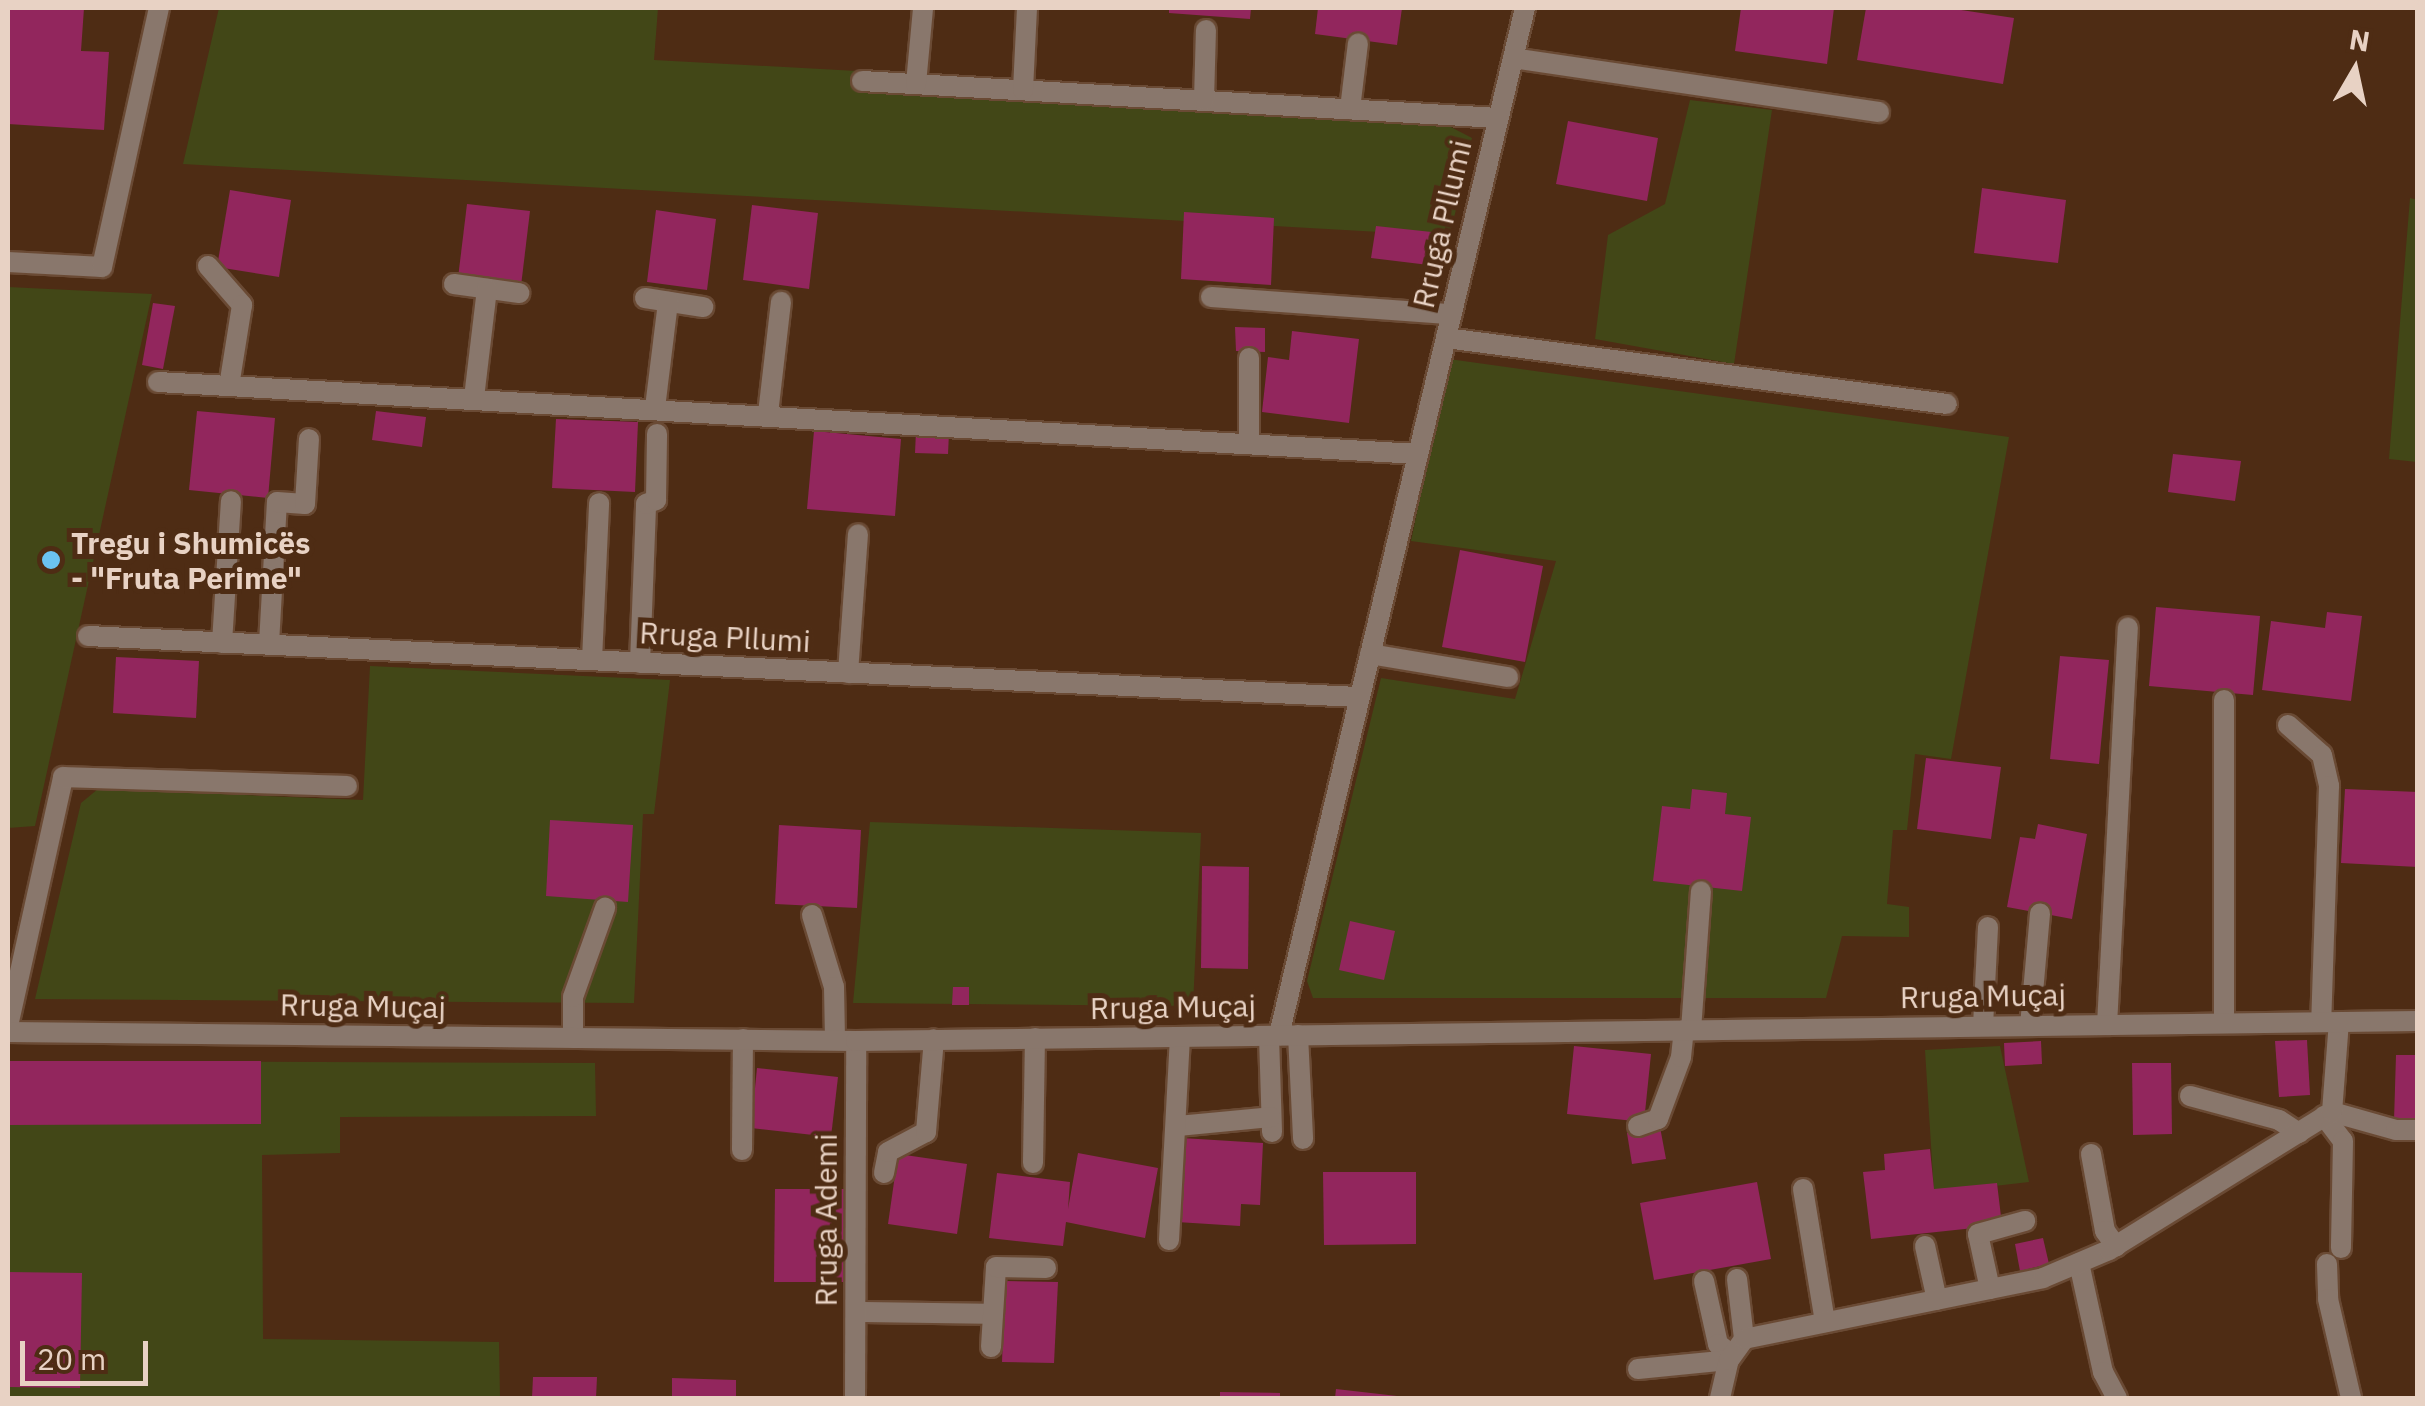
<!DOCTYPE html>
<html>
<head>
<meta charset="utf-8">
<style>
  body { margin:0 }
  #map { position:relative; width:2425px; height:1406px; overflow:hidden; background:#4e2c14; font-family:"IBM Plex Sans",sans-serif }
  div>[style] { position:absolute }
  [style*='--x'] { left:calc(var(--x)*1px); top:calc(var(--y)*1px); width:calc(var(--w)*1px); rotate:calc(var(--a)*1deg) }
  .green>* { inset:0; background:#424717 }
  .building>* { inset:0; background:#92265d }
  .roads { filter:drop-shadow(2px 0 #6a4a34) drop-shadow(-2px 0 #6a4a34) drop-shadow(0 2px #6a4a34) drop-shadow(0 -2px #6a4a34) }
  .service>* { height:20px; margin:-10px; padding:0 10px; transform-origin:10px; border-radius:10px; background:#89776c }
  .minor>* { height:20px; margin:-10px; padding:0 10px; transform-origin:10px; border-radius:10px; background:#89776c }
  .tertiary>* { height:20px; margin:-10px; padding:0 10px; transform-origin:10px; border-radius:10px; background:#89776c }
  .dots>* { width:28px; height:28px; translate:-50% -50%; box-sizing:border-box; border:5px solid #4e2c14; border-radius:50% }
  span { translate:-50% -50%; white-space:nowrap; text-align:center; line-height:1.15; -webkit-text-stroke:10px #4e2c14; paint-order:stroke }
  .street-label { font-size:30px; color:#e8d2c4 }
  .poi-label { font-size:30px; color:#e8d2c4; font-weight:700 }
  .left { translate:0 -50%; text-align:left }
  .frame { position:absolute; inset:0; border:10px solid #e8d2c4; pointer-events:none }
  .north { position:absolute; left:2305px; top:20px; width:100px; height:100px; -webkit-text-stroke:8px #4e2c14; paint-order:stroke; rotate:9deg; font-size:28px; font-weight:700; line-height:40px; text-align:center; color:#e8d2c4 }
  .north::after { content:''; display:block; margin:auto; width:35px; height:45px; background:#e8d2c4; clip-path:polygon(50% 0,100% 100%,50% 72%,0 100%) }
  .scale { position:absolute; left:20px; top:1341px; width:128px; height:45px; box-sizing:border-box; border:5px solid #e8d2c4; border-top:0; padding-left:12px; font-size:30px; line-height:35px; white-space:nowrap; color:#e8d2c4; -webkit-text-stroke:8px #4e2c14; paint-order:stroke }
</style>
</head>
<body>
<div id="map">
  <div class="green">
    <i style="clip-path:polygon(219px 8px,658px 8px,654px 60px,857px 71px,856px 86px,1445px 124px,1472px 138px,1450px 236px,183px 164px)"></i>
    <i style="clip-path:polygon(1690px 100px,1772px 110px,1734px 364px,1595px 339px,1608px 235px,1665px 204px)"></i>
    <i style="clip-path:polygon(2410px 198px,2418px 200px,2417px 462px,2389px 459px)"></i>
    <i style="clip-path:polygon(8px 287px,152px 294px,35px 826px,8px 828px)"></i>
    <i style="clip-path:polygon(1449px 359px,2009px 437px,1951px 759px,1915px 754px,1907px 830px,1893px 830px,1887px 904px,1909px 907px,1909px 937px,1842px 936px,1826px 998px,1313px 998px,1307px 981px,1381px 678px,1515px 699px,1556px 561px,1411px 541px)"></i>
    <i style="clip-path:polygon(370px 666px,670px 680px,654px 814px,643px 814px,634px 1003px,35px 999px,81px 803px,98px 789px,363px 800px)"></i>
    <i style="clip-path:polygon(870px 822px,1201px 833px,1193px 1006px,853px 1003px)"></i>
    <i style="clip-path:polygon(2000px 1046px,2029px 1182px,1934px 1193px,1925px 1050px)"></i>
    <i style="clip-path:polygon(8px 1061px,595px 1063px,596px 1116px,340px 1117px,340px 1153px,262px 1155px,263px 1339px,499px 1342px,500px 1398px,8px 1398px)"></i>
  </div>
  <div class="building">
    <i style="clip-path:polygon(8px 8px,84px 8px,81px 51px,109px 52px,104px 130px,8px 124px)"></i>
    <i style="clip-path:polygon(1169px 8px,1251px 8px,1250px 19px,1169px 13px)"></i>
    <i style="clip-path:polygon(1318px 8px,1402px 8px,1397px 45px,1315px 34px)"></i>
    <i style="clip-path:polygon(1741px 8px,1834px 8px,1827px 64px,1735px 51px)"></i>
    <i style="clip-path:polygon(1866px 8px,1948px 8px,2014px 18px,2003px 84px,1857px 60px)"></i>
    <i style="clip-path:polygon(1568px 121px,1658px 138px,1647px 201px,1556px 184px)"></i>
    <i style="clip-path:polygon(1982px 188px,2066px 200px,2058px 263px,1974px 253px)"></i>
    <i style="clip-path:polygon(230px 190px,291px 200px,279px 277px,217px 267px)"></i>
    <i style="clip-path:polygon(467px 204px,530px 211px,521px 286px,458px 278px)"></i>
    <i style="clip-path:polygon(752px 205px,818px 213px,809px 289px,743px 280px)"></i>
    <i style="clip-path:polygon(656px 210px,716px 219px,707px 290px,647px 282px)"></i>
    <i style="clip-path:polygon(1184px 212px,1274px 218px,1271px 285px,1181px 279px)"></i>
    <i style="clip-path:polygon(1376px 226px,1441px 233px,1437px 266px,1371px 258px)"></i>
    <i style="clip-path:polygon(153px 303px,175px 306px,163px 369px,142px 365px)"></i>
    <i style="clip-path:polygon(1235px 327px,1265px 328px,1265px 352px,1236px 351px)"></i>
    <i style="clip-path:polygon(1292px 331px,1359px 339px,1349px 423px,1262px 412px,1268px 357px,1289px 360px)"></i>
    <i style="clip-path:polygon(197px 411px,275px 418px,268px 498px,189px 490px)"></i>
    <i style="clip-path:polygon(376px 411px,426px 417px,422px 447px,372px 440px)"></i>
    <i style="clip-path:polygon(556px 419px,638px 422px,635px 492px,552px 488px)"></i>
    <i style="clip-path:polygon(814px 431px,901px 439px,895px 516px,807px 509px)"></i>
    <i style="clip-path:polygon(916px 431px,949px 433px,948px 454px,915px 453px)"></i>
    <i style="clip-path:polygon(2173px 454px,2241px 461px,2235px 501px,2168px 492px)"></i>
    <i style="clip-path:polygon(1460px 550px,1543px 566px,1525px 662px,1442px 647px)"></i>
    <i style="clip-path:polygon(2156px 607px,2260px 616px,2253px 695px,2149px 686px)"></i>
    <i style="clip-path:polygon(2327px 612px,2362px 616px,2351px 701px,2262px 690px,2271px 621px,2325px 628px)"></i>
    <i style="clip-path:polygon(2060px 656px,2109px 660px,2099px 764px,2050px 759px)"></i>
    <i style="clip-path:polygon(116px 657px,199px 661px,196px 718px,113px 713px)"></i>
    <i style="clip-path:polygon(1926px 758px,2001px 767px,1991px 839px,1917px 829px)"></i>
    <i style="clip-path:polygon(1692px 789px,1727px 793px,1725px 814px,1751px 817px,1742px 891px,1653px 881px,1662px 806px,1690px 809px)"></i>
    <i style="clip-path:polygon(2345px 789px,2418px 792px,2418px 867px,2341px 863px)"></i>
    <i style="clip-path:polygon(550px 820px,633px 825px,628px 902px,546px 896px)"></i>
    <i style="clip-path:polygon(2038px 824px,2087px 834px,2072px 919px,2007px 907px,2020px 837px,2035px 839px)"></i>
    <i style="clip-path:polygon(779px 825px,861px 830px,857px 908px,775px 904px)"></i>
    <i style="clip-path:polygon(1202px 866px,1249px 867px,1248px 969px,1201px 968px)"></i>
    <i style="clip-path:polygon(1350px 921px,1395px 931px,1384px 980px,1339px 970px)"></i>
    <i style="clip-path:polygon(953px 987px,969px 987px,969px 1005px,952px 1005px)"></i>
    <i style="clip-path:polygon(2307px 1040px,2310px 1095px,2279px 1097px,2275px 1041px)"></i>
    <i style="clip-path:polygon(2041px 1041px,2042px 1064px,2005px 1066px,2004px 1043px)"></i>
    <i style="clip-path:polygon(1574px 1046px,1651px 1054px,1644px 1122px,1567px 1114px)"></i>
    <i style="clip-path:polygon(2396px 1055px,2418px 1055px,2418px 1121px,2394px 1121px)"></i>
    <i style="clip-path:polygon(8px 1061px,261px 1061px,261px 1124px,8px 1125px)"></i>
    <i style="clip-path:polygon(2132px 1063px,2171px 1063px,2172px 1134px,2133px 1135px)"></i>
    <i style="clip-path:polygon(757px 1068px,838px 1077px,831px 1137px,751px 1128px)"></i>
    <i style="clip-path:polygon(1660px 1127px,1666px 1159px,1632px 1164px,1627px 1133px)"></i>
    <i style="clip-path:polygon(1182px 1138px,1263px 1143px,1260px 1205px,1241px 1204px,1240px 1226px,1177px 1222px)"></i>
    <i style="clip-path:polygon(1930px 1149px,1934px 1189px,1997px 1183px,2002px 1225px,1871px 1239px,1863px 1172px,1885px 1170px,1884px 1154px)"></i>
    <i style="clip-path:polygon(1078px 1153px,1158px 1168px,1145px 1238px,1066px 1222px,1063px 1246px,989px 1238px,997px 1173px,1070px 1182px,1068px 1209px)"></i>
    <i style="clip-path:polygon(898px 1154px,967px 1164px,957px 1234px,888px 1224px)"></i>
    <i style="clip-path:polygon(1323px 1172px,1416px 1172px,1416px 1244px,1324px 1245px)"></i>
    <i style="clip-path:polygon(1757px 1182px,1771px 1259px,1654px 1280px,1640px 1203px)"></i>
    <i style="clip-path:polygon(775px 1189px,844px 1189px,844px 1282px,774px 1282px)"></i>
    <i style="clip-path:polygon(2043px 1238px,2049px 1264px,2020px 1271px,2015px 1244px)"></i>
    <i style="clip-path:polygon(8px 1272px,82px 1273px,80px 1388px,8px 1387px)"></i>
    <i style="clip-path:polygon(1005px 1281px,1058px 1282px,1054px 1363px,1002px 1362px)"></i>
    <i style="clip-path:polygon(533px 1377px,597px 1377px,596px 1398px,532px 1398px)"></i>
    <i style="clip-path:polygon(672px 1378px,736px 1380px,736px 1398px,672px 1398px)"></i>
    <i style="clip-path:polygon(1336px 1389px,1397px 1396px,1397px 1398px,1335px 1398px)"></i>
    <i style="clip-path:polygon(1220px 1392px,1280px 1393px,1280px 1398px,1220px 1398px)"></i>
  </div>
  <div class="roads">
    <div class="service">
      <i style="--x:1513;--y:58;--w:370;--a:8.4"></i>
      <i style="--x:862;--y:81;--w:637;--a:3.33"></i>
      <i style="--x:916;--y:84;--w:76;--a:-84.7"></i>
      <i style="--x:1023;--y:90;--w:82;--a:-87.2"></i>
      <i style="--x:1204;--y:100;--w:70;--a:-88.4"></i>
      <i style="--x:1350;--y:109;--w:66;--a:-83.1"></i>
      <i style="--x:8;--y:262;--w:94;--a:3"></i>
      <i style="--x:102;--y:267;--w:265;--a:-77.6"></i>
      <i style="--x:208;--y:266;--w:52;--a:48.9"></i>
      <i style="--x:242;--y:305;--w:82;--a:99.1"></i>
      <i style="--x:454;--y:284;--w:66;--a:7.9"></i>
      <i style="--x:1211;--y:297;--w:241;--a:4.1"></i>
      <i style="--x:645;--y:298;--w:59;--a:8.8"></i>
      <i style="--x:1446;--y:338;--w:505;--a:7.5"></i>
      <i style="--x:1249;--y:358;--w:84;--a:90"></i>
      <i style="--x:474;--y:398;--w:110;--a:-83.2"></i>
      <i style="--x:655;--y:408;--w:107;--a:-83"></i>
      <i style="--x:768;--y:414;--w:113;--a:-83.4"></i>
      <i style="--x:222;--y:643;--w:142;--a:-86.4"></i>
      <i style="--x:269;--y:644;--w:142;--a:-86.8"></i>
      <i style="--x:277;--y:502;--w:28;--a:4"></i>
      <i style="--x:305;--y:504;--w:65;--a:-86.5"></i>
      <i style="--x:1370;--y:654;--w:140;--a:9.5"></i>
      <i style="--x:592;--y:660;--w:157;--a:-87.4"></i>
      <i style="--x:640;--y:663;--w:159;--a:-87.8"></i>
      <i style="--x:646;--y:504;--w:11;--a:-22"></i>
      <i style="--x:656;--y:500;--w:66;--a:-89.1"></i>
      <i style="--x:848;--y:673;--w:139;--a:-85.9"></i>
      <i style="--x:2288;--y:725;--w:45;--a:41.4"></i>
      <i style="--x:2322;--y:755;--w:32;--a:77"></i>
      <i style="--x:2329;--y:786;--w:236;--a:91.9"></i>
      <i style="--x:812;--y:915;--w:75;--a:73"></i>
      <i style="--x:834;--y:987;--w:53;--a:88.9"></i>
      <i style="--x:2224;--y:1023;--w:323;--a:-90"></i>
      <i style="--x:2107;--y:1025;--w:398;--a:-87"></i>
      <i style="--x:8;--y:1026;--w:255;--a:-77.5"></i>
      <i style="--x:63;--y:777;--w:284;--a:1.8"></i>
      <i style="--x:1983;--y:1026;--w:99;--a:-87.1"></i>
      <i style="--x:2030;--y:1026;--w:113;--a:-84.9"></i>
      <i style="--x:1691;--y:1030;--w:139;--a:-85.9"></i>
      <i style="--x:1298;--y:1035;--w:104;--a:87.2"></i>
      <i style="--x:1269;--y:1036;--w:96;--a:88.2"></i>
      <i style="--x:573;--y:1038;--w:41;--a:-90"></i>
      <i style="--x:573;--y:997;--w:95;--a:-70.2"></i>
      <i style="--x:2190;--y:1096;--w:92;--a:15.1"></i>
      <i style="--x:2279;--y:1120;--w:24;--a:33"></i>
      <i style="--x:2332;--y:1112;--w:66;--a:15.7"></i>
      <i style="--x:2396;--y:1130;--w:22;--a:0"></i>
      <i style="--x:2324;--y:1116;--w:31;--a:53"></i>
      <i style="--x:2343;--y:1141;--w:107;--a:91.1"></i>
      <i style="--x:1178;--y:1126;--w:93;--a:-5.5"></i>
      <i style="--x:1638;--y:1126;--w:21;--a:-19"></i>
      <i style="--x:1658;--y:1119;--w:66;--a:-69.6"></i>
      <i style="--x:1681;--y:1057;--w:27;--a:-84"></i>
      <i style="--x:742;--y:1150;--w:111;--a:-89.5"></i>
      <i style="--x:2091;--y:1154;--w:78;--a:79.7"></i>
      <i style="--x:2105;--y:1231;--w:19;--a:54"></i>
      <i style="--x:1033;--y:1163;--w:125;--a:-89.1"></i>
      <i style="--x:884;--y:1173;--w:21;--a:-79"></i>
      <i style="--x:888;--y:1152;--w:43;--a:-27.8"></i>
      <i style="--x:926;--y:1132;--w:93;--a:-85.1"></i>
      <i style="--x:1803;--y:1189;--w:135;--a:80.6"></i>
      <i style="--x:1169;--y:1240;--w:203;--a:-86.9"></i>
      <i style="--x:1925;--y:1246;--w:55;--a:77.5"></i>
      <i style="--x:2079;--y:1263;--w:112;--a:77.6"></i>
      <i style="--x:2103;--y:1372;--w:30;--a:62"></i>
      <i style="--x:2327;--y:1264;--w:35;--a:88"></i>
      <i style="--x:2328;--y:1299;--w:102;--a:76.9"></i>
      <i style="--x:1737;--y:1279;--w:60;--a:83.3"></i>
      <i style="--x:1704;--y:1281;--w:65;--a:77.5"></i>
      <i style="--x:1718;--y:1344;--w:18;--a:38"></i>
      <i style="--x:1990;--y:1289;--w:56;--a:-102.3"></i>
      <i style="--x:1978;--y:1234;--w:49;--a:-15.5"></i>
      <i style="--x:856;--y:1312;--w:137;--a:0.8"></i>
      <i style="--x:991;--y:1347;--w:80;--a:-86.4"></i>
      <i style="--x:996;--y:1267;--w:50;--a:1.1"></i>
      <i style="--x:1638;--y:1369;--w:91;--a:-5.6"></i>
    </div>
    <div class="minor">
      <i style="--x:158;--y:382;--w:1262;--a:3.27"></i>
      <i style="--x:88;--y:636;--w:1273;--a:2.75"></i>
      <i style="--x:1279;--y:1035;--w:1056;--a:-76.53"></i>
      <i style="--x:855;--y:1398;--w:357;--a:-89.8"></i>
      <i style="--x:1720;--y:1398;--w:39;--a:-77"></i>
      <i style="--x:1729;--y:1360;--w:26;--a:-54"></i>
      <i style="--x:1744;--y:1339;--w:305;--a:-11.5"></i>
      <i style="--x:2043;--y:1278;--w:72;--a:-23"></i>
      <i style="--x:2109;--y:1250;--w:262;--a:-31.8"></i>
      <i style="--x:2332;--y:1112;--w:90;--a:-85.6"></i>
    </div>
    <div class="tertiary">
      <i style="--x:8;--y:1032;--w:848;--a:0.61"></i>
      <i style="--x:856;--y:1041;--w:1562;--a:-0.73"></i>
    </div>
  </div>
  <div class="dots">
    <i style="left:51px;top:560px;background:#6bc3f2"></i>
  </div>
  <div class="street-label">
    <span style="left:1442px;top:224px;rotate:-77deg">Rruga Pllumi</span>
    <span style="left:725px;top:637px;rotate:3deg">Rruga Pllumi</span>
    <span style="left:1983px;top:996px;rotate:-1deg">Rruga Muçaj</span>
    <span style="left:363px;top:1006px;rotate:1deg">Rruga Muçaj</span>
    <span style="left:1173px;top:1007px;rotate:-1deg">Rruga Muçaj</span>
    <span style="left:826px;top:1220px;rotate:-90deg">Rruga Ademi</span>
  </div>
  <div class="poi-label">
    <span class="left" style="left:71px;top:560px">Tregu i Shumicës<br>- "Fruta Perime"</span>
  </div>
  <div class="frame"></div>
  <div class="north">N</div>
  <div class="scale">20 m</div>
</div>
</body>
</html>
